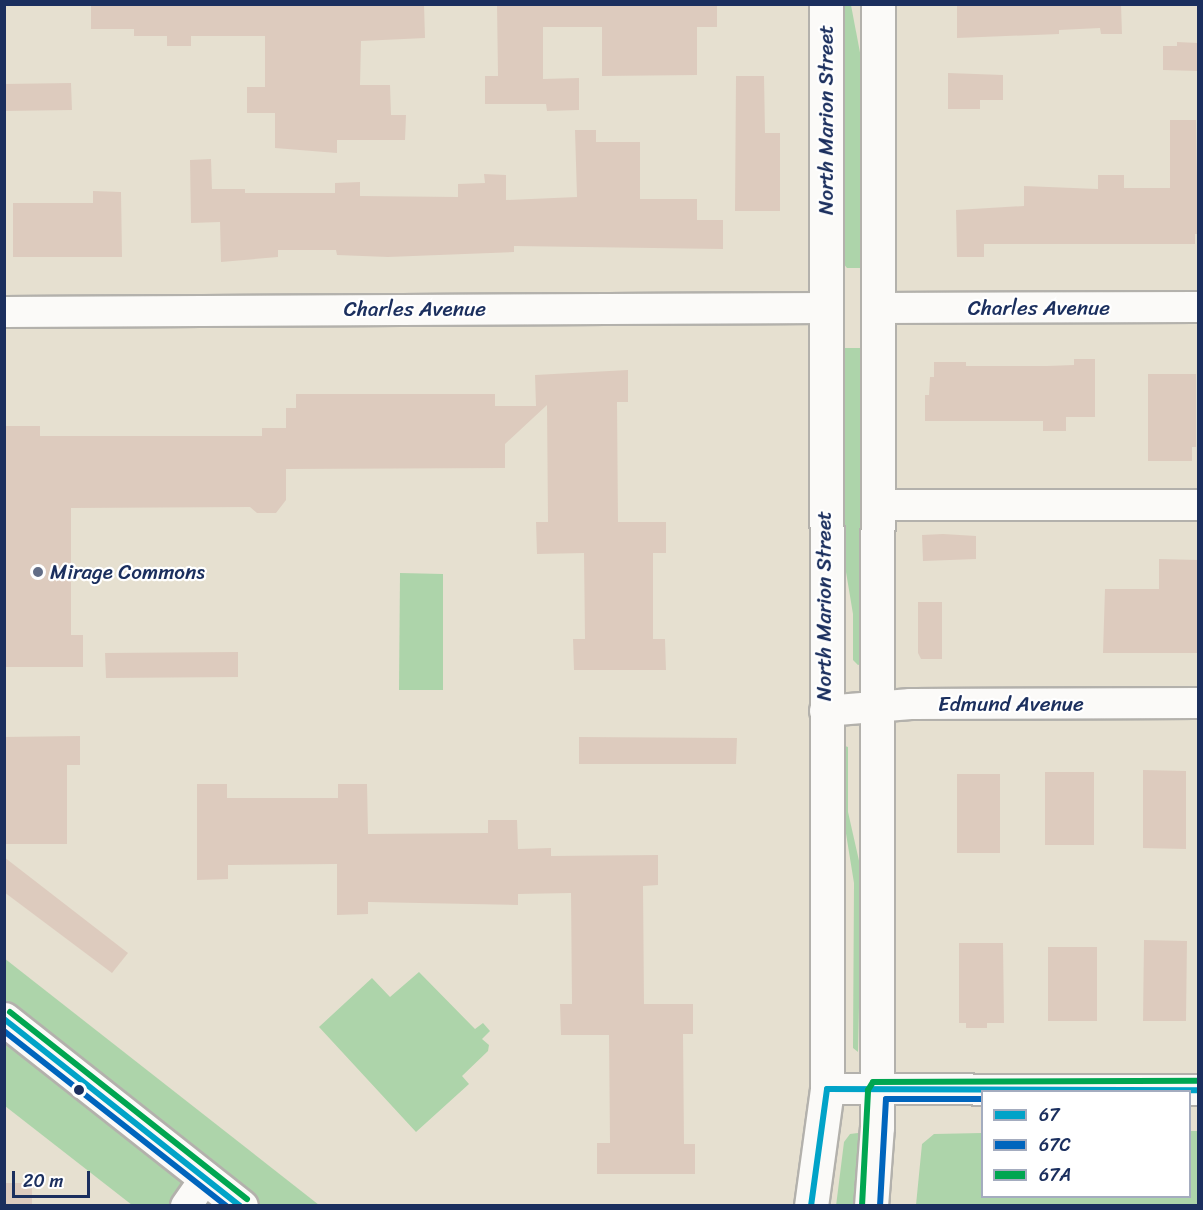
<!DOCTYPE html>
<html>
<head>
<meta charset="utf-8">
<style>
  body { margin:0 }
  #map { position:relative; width:1203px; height:1210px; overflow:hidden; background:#e6e0d0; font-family:Sriracha,sans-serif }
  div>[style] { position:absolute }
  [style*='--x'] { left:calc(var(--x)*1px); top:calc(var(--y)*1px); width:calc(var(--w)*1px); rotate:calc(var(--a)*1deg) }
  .green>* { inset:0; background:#add4aa }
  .building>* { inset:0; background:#ddcbbe }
  .roads { filter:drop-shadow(2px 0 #b3b1ac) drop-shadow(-2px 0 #b3b1ac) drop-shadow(0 2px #b3b1ac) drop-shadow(0 -2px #b3b1ac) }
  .minor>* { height:30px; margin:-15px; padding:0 15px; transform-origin:15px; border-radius:15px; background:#fbfaf8 }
  .major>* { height:33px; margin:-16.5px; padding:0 16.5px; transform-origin:16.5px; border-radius:16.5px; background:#fbfaf8 }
  .bus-1>* { height:6px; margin:-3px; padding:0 3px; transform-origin:3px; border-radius:3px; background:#01a3c8 }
  .bus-2>* { height:6px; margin:-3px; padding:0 3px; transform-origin:3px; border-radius:3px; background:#0065bd }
  .bus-3>* { height:6px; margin:-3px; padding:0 3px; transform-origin:3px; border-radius:3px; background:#00a651 }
  .dots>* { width:16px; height:16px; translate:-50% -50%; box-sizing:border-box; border:3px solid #fff; border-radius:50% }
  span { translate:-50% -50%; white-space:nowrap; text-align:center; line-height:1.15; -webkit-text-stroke:4.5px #fff; paint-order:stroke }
  .street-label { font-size:21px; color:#1b2f5e }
  .poi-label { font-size:21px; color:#1b2f5e }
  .left { translate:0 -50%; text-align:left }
  .frame { position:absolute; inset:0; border:6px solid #1b2f5e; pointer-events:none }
  .legend { position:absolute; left:981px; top:1090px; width:210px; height:108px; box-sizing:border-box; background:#fff; border:2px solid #a4acbf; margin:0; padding:8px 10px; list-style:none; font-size:18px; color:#1b2f5e }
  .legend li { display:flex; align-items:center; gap:12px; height:30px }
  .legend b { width:30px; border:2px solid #a4acbf }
  .scale { position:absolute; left:12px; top:1171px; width:78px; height:27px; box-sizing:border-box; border:3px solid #1b2f5e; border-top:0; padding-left:8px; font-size:18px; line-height:21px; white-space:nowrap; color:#1b2f5e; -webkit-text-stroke:4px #fff; paint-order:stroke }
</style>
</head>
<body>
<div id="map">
  <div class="green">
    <i style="clip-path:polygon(843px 5px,851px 5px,861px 58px,864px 110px,862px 268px,847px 268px,843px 263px)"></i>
    <i style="clip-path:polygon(843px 348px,864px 348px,861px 664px,858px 665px,853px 660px,853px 614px,840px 536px)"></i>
    <i style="clip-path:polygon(400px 573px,443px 574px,443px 690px,399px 690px)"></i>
    <i style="clip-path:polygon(842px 745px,848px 747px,848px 812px,862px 874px,858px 1052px,853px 1048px,854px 883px,842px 809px)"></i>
    <i style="clip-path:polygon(4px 958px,319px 1205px,132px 1205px,5px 1106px)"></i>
    <i style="clip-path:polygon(419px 972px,475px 1029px,483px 1023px,490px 1031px,482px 1039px,489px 1045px,488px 1051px,462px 1076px,469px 1084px,416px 1132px,319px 1027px,372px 978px,390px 997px)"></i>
    <i style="clip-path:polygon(1190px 1131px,1198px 1131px,1198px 1205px,916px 1205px,922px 1144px,934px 1134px,982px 1133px,982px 1196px,1190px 1196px)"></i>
    <i style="clip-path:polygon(858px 1133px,862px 1137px,858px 1205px,836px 1206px,844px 1142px,850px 1134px)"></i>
  </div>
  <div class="building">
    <i style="clip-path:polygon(91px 4px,424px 4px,425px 38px,361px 41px,360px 85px,390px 85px,391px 115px,406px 115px,405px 140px,337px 140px,337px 153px,275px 148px,275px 113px,247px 113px,247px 87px,265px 87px,265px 36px,191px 36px,191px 46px,167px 46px,167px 36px,134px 36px,134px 29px,91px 29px)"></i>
    <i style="clip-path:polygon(497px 4px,717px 4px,717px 27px,697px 27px,697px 75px,602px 76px,602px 27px,543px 27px,543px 79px,579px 78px,579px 110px,547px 111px,546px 104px,485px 104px,485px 76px,498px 76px)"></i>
    <i style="clip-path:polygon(957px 4px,1121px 4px,1122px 34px,1101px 34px,1100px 28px,1059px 30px,1059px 34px,957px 38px)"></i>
    <i style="clip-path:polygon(1177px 42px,1198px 43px,1198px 71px,1163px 70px,1163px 46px,1177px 46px)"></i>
    <i style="clip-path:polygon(948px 73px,1003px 75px,1003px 100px,980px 100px,980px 109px,948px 109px)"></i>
    <i style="clip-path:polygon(736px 76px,764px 76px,765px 133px,780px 133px,780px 211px,735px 211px)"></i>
    <i style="clip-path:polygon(71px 83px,72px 110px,4px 111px,4px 84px)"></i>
    <i style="clip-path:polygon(1170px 120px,1196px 120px,1198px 234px,1195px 234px,1195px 244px,984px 244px,984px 257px,957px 257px,956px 210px,1024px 206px,1024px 186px,1098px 189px,1098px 175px,1124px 175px,1124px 188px,1170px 188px)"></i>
    <i style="clip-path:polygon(575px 130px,596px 130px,596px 142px,640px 142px,640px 199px,697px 199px,697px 220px,723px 220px,723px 249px,514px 246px,514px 252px,388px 257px,337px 255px,336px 250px,278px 250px,278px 257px,221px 262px,220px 222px,191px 223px,190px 160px,211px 159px,212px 189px,245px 189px,245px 193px,335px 193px,335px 183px,360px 182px,360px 196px,458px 197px,458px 184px,485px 183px,484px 174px,506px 175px,506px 200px,577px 197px)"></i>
    <i style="clip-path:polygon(93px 191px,121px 192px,122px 257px,13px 257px,13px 203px,93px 203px)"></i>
    <i style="clip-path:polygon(1074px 359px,1095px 359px,1095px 417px,1066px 417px,1066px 431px,1043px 431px,1043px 421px,925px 421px,925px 395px,929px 395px,930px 377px,934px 377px,934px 362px,966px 362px,966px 366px,1047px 366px,1074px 365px)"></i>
    <i style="clip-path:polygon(628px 370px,628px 402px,617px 402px,618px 522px,666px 522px,666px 553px,653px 553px,653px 639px,665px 639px,666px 670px,574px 670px,573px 639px,585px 639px,584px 553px,537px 554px,536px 522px,548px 522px,547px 405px,505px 444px,505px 468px,286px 469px,286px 500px,276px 513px,257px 513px,250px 507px,71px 508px,71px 635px,83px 635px,83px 667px,4px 667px,4px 426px,40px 426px,40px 436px,262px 436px,262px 428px,286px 428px,286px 408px,296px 408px,296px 394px,495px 394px,495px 406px,536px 406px,535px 375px)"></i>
    <i style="clip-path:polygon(1148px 374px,1196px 374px,1196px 447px,1192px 447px,1192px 461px,1148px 461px)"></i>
    <i style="clip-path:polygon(943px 534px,976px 536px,976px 559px,923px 561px,922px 535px)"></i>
    <i style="clip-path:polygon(1159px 559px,1198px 560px,1198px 653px,1103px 653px,1105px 589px,1159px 589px)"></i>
    <i style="clip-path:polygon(918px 602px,942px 602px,942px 659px,921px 659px,918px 653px)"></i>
    <i style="clip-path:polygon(238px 652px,238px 677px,106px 678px,105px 653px)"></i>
    <i style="clip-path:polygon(80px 736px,80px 765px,67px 765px,67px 844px,4px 844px,4px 737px)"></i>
    <i style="clip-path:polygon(579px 737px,737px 738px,736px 764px,579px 764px)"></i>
    <i style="clip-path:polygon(1143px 770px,1186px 771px,1186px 849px,1143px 848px)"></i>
    <i style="clip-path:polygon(1045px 772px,1094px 772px,1094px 845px,1045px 845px)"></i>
    <i style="clip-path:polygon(957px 774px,1000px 774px,1000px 853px,957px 853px)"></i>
    <i style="clip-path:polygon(197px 784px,227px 784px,227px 798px,338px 798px,338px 784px,367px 784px,368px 834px,488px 833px,488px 820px,517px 820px,518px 849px,551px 848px,551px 856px,658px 855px,658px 885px,643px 886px,644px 1004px,693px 1004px,693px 1034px,683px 1034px,684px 1144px,695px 1144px,695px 1174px,597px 1174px,597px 1143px,610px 1143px,609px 1035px,561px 1035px,560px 1004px,572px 1004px,571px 893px,518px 894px,518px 905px,368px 902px,368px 914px,337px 915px,337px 864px,228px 865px,228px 879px,197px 880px)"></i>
    <i style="clip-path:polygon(4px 857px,128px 953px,112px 973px,4px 892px)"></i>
    <i style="clip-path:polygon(1144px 940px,1187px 941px,1186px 1021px,1143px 1021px)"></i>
    <i style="clip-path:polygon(959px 943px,1003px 943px,1004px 1023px,987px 1023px,987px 1028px,966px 1028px,966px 1023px,959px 1023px)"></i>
    <i style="clip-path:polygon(1048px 947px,1097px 947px,1097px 1021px,1048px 1021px)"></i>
    <i style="clip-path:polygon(4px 1183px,32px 1183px,32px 1206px,4px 1206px)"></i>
  </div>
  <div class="roads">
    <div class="minor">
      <i style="--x:880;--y:308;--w:318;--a:-0.2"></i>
      <i style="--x:4;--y:312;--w:821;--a:-0.28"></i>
      <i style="--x:880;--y:505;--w:318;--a:0"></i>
      <i style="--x:825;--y:711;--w:86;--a:-4.7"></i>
      <i style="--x:911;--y:704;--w:287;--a:-0.2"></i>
      <i style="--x:827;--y:1089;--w:371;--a:0.2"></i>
      <i style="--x:186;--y:1206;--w:35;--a:-55"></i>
    </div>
    <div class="major">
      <i style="--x:4;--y:1019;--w:302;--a:38.3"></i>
      <i style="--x:811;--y:1206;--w:118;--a:-82.2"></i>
      <i style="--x:827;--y:1089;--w:1085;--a:-90.05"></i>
      <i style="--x:871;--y:1206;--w:79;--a:-85.7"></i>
      <i style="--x:877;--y:1127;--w:1123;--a:-89.95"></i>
    </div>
  </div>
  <div class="bus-1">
    <i style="--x:4;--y:1019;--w:301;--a:38.4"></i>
    <i style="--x:811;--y:1206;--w:118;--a:-82.2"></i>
    <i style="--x:827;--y:1089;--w:371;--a:0.2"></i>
  </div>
  <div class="bus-2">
    <i style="--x:4;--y:1031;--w:283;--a:38.2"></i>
    <i style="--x:880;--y:1206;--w:107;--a:-86.8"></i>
    <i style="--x:886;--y:1099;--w:96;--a:0"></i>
  </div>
  <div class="bus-3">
    <i style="--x:10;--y:1012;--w:302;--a:38.3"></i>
    <i style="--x:862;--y:1206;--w:116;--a:-87"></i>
    <i style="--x:868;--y:1090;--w:9;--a:-58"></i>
    <i style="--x:873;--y:1082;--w:325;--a:-0.2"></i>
  </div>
  <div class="dots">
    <i style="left:38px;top:572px;background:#626d86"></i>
    <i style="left:79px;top:1090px;background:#1b2f5e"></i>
  </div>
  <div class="street-label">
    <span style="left:826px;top:120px;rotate:-90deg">North Marion Street</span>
    <span style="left:1039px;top:308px">Charles Avenue</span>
    <span style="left:415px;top:309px">Charles Avenue</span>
    <span style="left:824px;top:606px;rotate:-90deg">North Marion Street</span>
    <span style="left:1011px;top:704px">Edmund Avenue</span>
  </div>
  <div class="poi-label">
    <span class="left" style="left:50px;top:572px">Mirage Commons</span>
  </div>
  <div class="frame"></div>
  <ul class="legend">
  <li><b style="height:8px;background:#01a3c8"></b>67</li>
  <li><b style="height:8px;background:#0065bd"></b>67C</li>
  <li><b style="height:8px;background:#00a651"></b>67A</li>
  </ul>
  <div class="scale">20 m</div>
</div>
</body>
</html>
